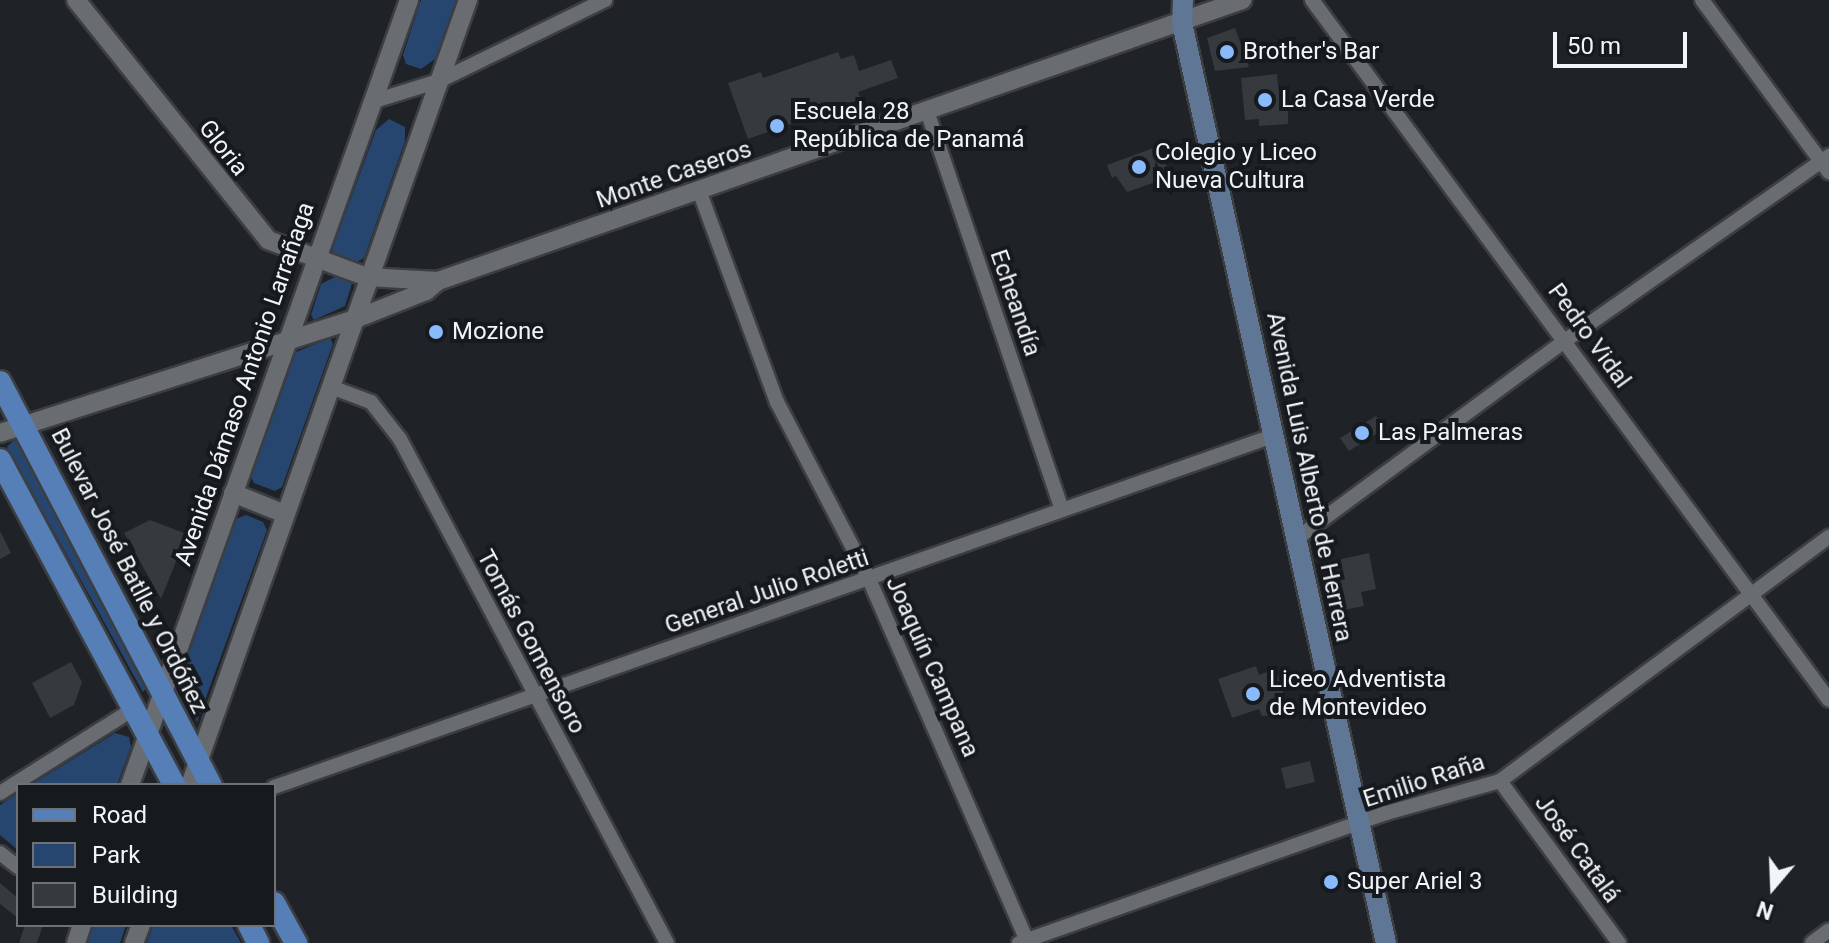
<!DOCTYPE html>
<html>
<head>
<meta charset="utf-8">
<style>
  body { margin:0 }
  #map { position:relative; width:1829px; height:943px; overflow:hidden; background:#1f2226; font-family:Roboto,sans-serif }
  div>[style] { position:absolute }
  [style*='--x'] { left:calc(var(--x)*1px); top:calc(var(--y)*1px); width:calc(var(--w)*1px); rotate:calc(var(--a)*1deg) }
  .green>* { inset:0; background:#27466f }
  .building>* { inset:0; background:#36393e }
  .roads { filter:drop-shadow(2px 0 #3c3e42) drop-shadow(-2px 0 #3c3e42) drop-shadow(0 2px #3c3e42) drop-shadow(0 -2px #3c3e42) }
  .minor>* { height:14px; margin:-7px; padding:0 7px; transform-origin:7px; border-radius:7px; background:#696d72 }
  .tertiary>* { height:18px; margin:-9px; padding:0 9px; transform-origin:9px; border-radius:9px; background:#696d72 }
  .secondary>* { height:20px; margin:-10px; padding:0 10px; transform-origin:10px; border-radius:10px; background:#5f7694 }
  .primary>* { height:22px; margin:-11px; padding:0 11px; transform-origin:11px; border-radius:11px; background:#557fb6 }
  .dots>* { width:22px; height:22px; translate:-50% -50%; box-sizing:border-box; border:4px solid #16191d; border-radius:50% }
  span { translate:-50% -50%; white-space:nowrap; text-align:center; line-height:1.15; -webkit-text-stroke:8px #16191d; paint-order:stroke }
  .poi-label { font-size:24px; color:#f2f5f8 }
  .left { translate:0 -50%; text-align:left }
  .street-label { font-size:24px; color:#f2f5f8 }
  .legend { position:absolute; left:16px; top:783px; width:260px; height:144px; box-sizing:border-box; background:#16191d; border:2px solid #6e7175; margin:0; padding:10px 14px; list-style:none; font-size:24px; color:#f2f5f8 }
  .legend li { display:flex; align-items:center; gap:16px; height:40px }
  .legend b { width:40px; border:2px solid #6e7175 }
  .north { position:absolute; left:1733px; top:847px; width:80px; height:80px; -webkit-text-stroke:6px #16191d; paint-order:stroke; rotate:199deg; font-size:22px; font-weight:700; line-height:32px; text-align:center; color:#f2f5f8 }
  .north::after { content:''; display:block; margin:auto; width:28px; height:36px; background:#f2f5f8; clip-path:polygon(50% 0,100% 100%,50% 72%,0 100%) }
  .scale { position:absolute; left:1553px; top:32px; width:134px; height:36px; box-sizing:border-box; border:4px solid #f2f5f8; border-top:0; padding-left:10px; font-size:24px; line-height:28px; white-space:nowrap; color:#f2f5f8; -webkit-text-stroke:6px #16191d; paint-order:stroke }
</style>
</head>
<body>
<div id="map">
  <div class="green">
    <i style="clip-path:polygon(421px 0,456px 0,435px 59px,421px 69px,406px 64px,403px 55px)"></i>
    <i style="clip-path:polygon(389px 119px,405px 127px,405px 141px,364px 258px,357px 262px,335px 256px,332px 250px,376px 130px)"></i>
    <i style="clip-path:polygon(337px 276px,352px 283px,345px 306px,314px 320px,311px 315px,321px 284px)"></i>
    <i style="clip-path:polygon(330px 338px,333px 344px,282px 487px,275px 491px,254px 483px,251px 477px,296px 352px)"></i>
    <i style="clip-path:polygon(14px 440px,23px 449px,147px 687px,143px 692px,7px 447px)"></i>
    <i style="clip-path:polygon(246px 515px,263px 522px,267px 530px,197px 722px,179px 681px,236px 519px)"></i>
    <i style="clip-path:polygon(115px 733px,129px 737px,131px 747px,117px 785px,31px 785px)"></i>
    <i style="clip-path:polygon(18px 793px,18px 850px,0 835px,0 805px)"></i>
    <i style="clip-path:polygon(92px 925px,126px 925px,120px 943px,86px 943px)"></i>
    <i style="clip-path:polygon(153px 925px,231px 925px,241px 943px,147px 943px)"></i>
  </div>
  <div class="building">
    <i style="clip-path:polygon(1235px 28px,1249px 67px,1215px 71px,1207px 38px)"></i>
    <i style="clip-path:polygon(838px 52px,841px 59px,854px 55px,859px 71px,891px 60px,898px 78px,858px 92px,861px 99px,748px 139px,728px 83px,761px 72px,763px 78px)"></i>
    <i style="clip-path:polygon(1277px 74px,1279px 93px,1288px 92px,1288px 124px,1259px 126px,1259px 119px,1245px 120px,1241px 78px)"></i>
    <i style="clip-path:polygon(1159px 146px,1170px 177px,1127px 192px,1116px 176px,1112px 178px,1107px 165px)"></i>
    <i style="clip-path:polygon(1376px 416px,1384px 429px,1349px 451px,1340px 438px)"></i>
    <i style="clip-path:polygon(150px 520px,187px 534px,161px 599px,124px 533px)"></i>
    <i style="clip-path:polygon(0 531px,11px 553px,0 559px)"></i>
    <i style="clip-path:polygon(1369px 553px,1376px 589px,1361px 592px,1364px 606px,1338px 611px,1328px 562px)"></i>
    <i style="clip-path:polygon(71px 662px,82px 682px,74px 705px,50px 718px,32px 683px)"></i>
    <i style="clip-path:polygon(1256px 666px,1259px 675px,1275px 669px,1291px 715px,1262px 716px,1259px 709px,1232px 718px,1218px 679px)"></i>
    <i style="clip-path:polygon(1310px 761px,1315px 782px,1286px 789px,1281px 768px)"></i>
    <i style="clip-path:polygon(0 883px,18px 898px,18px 918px,0 904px)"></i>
    <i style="clip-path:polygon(25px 925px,43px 925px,37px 943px,19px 943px)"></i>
  </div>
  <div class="roads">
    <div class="minor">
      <i style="--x:1312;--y:0;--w:870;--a:53.55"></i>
      <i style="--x:1702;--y:0;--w:214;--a:53.6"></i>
      <i style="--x:371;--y:102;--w:71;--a:-17.2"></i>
      <i style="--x:439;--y:81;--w:185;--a:-26"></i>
      <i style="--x:927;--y:111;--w:420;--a:71.3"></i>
      <i style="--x:700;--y:193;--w:223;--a:69.8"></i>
      <i style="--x:777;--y:402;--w:199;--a:62.5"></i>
      <i style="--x:869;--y:579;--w:394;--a:66.4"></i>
      <i style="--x:331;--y:387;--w:43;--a:20.6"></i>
      <i style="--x:371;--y:402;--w:47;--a:51.9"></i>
      <i style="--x:400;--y:439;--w:570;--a:62.09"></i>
      <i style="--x:1296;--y:539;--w:335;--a:-36.4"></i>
      <i style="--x:1566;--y:340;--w:321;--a:-35"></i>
      <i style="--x:1500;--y:781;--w:201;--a:53.7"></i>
      <i style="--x:274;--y:787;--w:1059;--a:-19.36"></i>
      <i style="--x:0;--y:793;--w:160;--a:-32.2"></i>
      <i style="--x:0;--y:853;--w:23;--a:38"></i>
      <i style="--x:1019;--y:943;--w:389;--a:-19.5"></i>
      <i style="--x:1386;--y:813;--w:118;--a:-15.7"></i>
      <i style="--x:1500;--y:781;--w:410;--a:-36.6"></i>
      <i style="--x:1812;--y:943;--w:21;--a:-37"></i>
    </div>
    <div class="tertiary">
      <i style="--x:76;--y:0;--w:307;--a:51.3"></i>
      <i style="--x:268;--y:240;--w:106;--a:20.5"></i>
      <i style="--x:367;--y:277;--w:71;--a:3.2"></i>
      <i style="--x:0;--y:433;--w:371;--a:-17.8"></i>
      <i style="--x:353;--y:320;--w:79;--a:-21.7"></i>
      <i style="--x:426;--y:291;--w:16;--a:-40"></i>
      <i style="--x:438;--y:281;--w:852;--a:-19.26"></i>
      <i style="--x:233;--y:493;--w:56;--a:22"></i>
      <i style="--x:130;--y:785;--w:833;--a:-70.43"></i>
      <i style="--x:190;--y:785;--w:833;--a:-70.5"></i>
      <i style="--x:76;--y:943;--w:19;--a:-72"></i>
      <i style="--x:134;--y:943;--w:19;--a:-69"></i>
    </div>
    <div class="secondary">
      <i style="--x:1183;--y:0;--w:23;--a:92"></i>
      <i style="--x:1182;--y:23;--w:942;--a:77.5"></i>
    </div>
    <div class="primary">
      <i style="--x:0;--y:382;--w:455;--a:62.4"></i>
      <i style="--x:0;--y:460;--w:369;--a:61.8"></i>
      <i style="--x:274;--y:903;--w:46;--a:61.2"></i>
      <i style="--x:249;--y:925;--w:20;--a:63"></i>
    </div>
  </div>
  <div class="dots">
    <i style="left:1227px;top:52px;background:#89bafc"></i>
    <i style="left:1265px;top:100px;background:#89bafc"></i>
    <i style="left:777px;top:126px;background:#89bafc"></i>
    <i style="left:1139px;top:167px;background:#89bafc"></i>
    <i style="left:436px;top:332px;background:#89bafc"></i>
    <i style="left:1362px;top:433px;background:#89bafc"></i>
    <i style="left:1253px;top:694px;background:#89bafc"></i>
    <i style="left:1331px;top:882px;background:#89bafc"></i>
  </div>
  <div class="poi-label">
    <span class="left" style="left:1243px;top:52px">Brother's Bar</span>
    <span class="left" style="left:1281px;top:100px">La Casa Verde</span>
    <span class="left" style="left:793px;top:126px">Escuela 28<br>República de Panamá</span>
    <span class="left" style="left:1155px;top:167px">Colegio y Liceo<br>Nueva Cultura</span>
    <span class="left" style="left:452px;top:332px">Mozione</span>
    <span class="left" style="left:1378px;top:433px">Las Palmeras</span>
    <span class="left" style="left:1269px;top:694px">Liceo Adventista<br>de Montevideo</span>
    <span class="left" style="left:1347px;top:882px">Super Ariel 3</span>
  </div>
  <div class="street-label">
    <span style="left:223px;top:148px;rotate:52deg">Gloria</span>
    <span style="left:674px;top:175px;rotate:-19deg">Monte Caseros</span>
    <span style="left:1015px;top:303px;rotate:71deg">Echeandía</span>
    <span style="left:1589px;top:336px;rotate:54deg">Pedro Vidal</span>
    <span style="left:245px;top:384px;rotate:-71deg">Avenida Dámaso Antonio Larrañaga</span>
    <span style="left:1309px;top:477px;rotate:78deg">Avenida Luis Alberto de Herrera</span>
    <span style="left:129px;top:571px;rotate:63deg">Bulevar José Batlle y Ordóñez</span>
    <span style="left:767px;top:592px;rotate:-19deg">General Julio Roletti</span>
    <span style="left:531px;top:642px;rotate:62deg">Tomás Gomensoro</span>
    <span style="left:932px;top:667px;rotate:66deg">Joaquín Campana</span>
    <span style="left:1424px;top:781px;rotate:-18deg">Emilio Raña</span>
    <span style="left:1577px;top:849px;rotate:54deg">José Catalá</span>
  </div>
  <ul class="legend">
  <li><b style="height:10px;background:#557fb6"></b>Road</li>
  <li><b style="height:22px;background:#27466f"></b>Park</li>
  <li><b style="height:22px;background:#36393e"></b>Building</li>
  </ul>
  <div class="north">N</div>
  <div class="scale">50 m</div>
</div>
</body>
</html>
